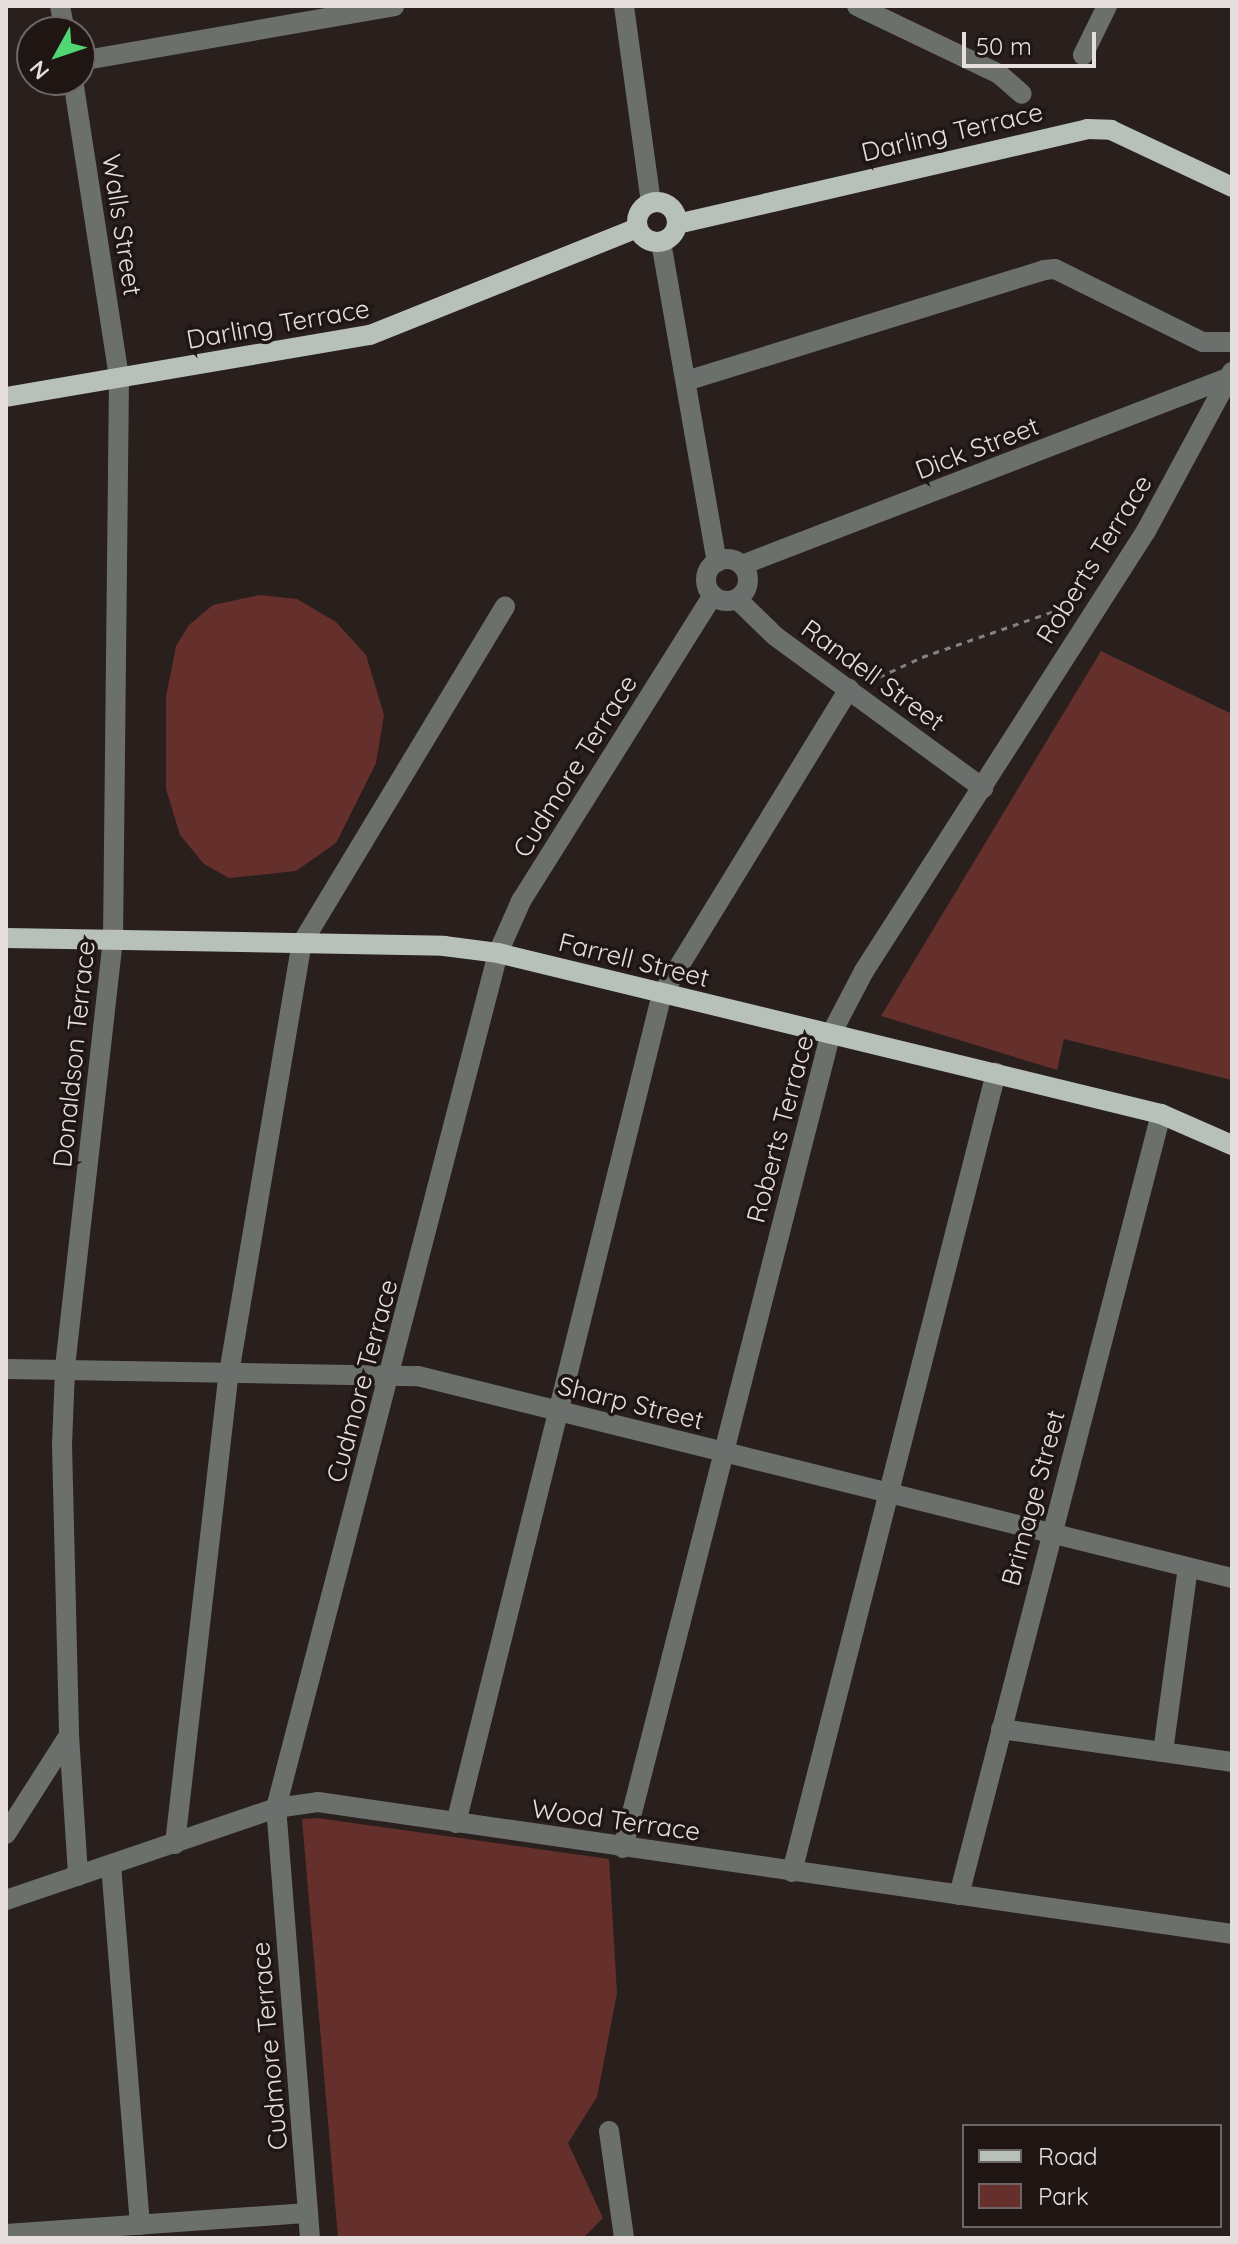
<!DOCTYPE html>
<html>
<head>
<meta charset="utf-8">
<style>
  body { margin:0 }
  #map { position:relative; width:1238px; height:2244px; overflow:hidden; background:#291f1d; font-family:Quicksand,sans-serif }
  div>[style] { position:absolute }
  [style*='--x'] { left:calc(var(--x)*1px); top:calc(var(--y)*1px); width:calc(var(--w)*1px); rotate:calc(var(--a)*1deg) }
  .green>* { inset:0; background:#65302b }
  .path>* { height:3px; margin-top:-1.5px; transform-origin:0; background:repeating-linear-gradient(90deg,#88807e 0 6px,transparent 0 12px) }
  .minor>* { height:20px; margin:-10px; padding:0 10px; transform-origin:10px; border-radius:10px; background:#6c706d }
  .minor>.ring { margin:-10px; padding:0; box-sizing:content-box; background:none; border:20px solid #6c706d; border-radius:50% }
  .major>* { height:20px; margin:-10px; padding:0 10px; transform-origin:10px; border-radius:10px; background:#b8c1b9 }
  .major>.ring { margin:-10px; padding:0; box-sizing:content-box; background:none; border:20px solid #b8c1b9; border-radius:50% }
  span { translate:-50% -50%; white-space:nowrap; text-align:center; line-height:1.15; -webkit-text-stroke:7px #1f1614; paint-order:stroke }
  .street-label { font-size:26px; color:#e5dedd }
  .frame { position:absolute; inset:0; border:8px solid #e5dedd; pointer-events:none }
  .legend { position:absolute; left:962px; top:2124px; width:260px; height:104px; box-sizing:border-box; background:#1f1614; border:2px solid #6e6664; margin:0; padding:10px 14px; list-style:none; font-size:24px; color:#e5dedd }
  .legend li { display:flex; align-items:center; gap:16px; height:40px }
  .legend b { width:40px; border:2px solid #6e6664 }
  .north { position:absolute; left:16px; top:16px; width:80px; height:80px; box-sizing:border-box; background:#1f1614; border:2px solid #6e6664; border-radius:50%; rotate:230deg; font-size:22px; font-weight:700; line-height:32px; text-align:center; color:#e5dedd }
  .north::after { content:''; display:block; margin:auto; width:28px; height:36px; background:#52d673; clip-path:polygon(50% 0,100% 100%,50% 72%,0 100%) }
  .scale { position:absolute; left:962px; top:32px; width:134px; height:36px; box-sizing:border-box; border:4px solid #e5dedd; border-top:0; padding-left:10px; font-size:24px; line-height:28px; white-space:nowrap; color:#e5dedd; -webkit-text-stroke:6px #1f1614; paint-order:stroke }
</style>
</head>
<body>
<div id="map">
  <div class="green">
    <i style="clip-path:polygon(259px 595px,297px 599px,336px 622px,366px 655px,384px 715px,376px 763px,336px 843px,296px 871px,229px 878px,204px 864px,180px 835px,166px 789px,166px 697px,176px 646px,189px 625px,213px 605px)"></i>
    <i style="clip-path:polygon(1101px 651px,1232px 714px,1232px 1080px,1064px 1039px,1057px 1070px,881px 1016px)"></i>
    <i style="clip-path:polygon(317px 1818px,609px 1859px,617px 1993px,597px 2097px,568px 2143px,603px 2218px,583px 2238px,338px 2238px,302px 1819px)"></i>
  </div>
  <div class="path">
    <i style="--x:868;--y:682;--w:60;--a:-24.8"></i>
    <i style="--x:922;--y:657;--w:164;--a:-19.2"></i>
  </div>
  <div class="minor">
    <i style="--x:60;--y:6;--w:26;--a:79"></i>
    <i style="--x:624;--y:6;--w:199;--a:82.2"></i>
    <i style="--x:857;--y:6;--w:157;--a:25.6"></i>
    <i style="--x:999;--y:74;--w:30;--a:41"></i>
    <i style="--x:1083;--y:55;--w:55;--a:-63.9"></i>
    <i style="--x:80;--y:61;--w:319;--a:-9.9"></i>
    <i style="--x:73;--y:80;--w:301;--a:81.2"></i>
    <i style="--x:119;--y:377;--w:562;--a:90.61"></i>
    <i style="--x:113;--y:939;--w:434;--a:96.4"></i>
    <i style="--x:65;--y:1370;--w:75;--a:92.3"></i>
    <i style="--x:62;--y:1445;--w:290;--a:88.6"></i>
    <i style="--x:69;--y:1735;--w:141;--a:86.3"></i>
    <i style="--x:661;--y:242;--w:325;--a:80.1"></i>
    <i style="--x:686;--y:381;--w:375;--a:-17.2"></i>
    <i style="--x:1044;--y:270;--w:11;--a:-5"></i>
    <i style="--x:1055;--y:269;--w:165;--a:26.3"></i>
    <i style="--x:1203;--y:342;--w:29;--a:0"></i>
    <i class="ring" style="left:706px;top:559px;width:22px;height:22px"></i>
    <i style="--x:742;--y:565;--w:523;--a:-21.07"></i>
    <i style="--x:737;--y:599;--w:53;--a:44.2"></i>
    <i style="--x:775;--y:636;--w:258;--a:36.2"></i>
    <i style="--x:6;--y:1369;--w:412;--a:1"></i>
    <i style="--x:418;--y:1376;--w:839;--a:13.94"></i>
    <i style="--x:1001;--y:1729;--w:233;--a:8.1"></i>
    <i style="--x:1163;--y:1752;--w:186;--a:-82.3"></i>
    <i style="--x:456;--y:1823;--w:854;--a:-76.05"></i>
    <i style="--x:662;--y:994;--w:358;--a:-58.5"></i>
    <i style="--x:6;--y:1834;--w:117;--a:-57.5"></i>
    <i style="--x:175;--y:1844;--w:474;--a:-83.5"></i>
    <i style="--x:229;--y:1373;--w:436;--a:-80.4"></i>
    <i style="--x:302;--y:943;--w:393;--a:-58.9"></i>
    <i style="--x:623;--y:1848;--w:838;--a:-75.7"></i>
    <i style="--x:830;--y:1036;--w:73;--a:-62.4"></i>
    <i style="--x:864;--y:971;--w:523;--a:-57.34"></i>
    <i style="--x:1146;--y:531;--w:181;--a:-61.6"></i>
    <i style="--x:111;--y:1865;--w:361;--a:85.4"></i>
    <i style="--x:792;--y:1872;--w:825;--a:-75.68"></i>
    <i style="--x:959;--y:1895;--w:807;--a:-75.5"></i>
    <i style="--x:6;--y:1900;--w:285;--a:-18.8"></i>
    <i style="--x:276;--y:1808;--w:42;--a:-8.1"></i>
    <i style="--x:318;--y:1802;--w:923;--a:8.22"></i>
    <i style="--x:609;--y:2131;--w:108;--a:82"></i>
    <i style="--x:6;--y:2234;--w:303;--a:-4"></i>
    <i style="--x:310;--y:2238;--w:431;--a:-94.5"></i>
    <i style="--x:276;--y:1808;--w:883;--a:-75.44"></i>
    <i style="--x:498;--y:953;--w:57;--a:-66.1"></i>
    <i style="--x:521;--y:901;--w:361;--a:-57.9"></i>
  </div>
  <div class="major">
    <i class="ring" style="left:637px;top:202px;width:20px;height:20px"></i>
    <i style="--x:677;--y:224;--w:421;--a:-13"></i>
    <i style="--x:1087;--y:129;--w:24;--a:2"></i>
    <i style="--x:1111;--y:130;--w:134;--a:25.2"></i>
    <i style="--x:6;--y:397;--w:369;--a:-9.7"></i>
    <i style="--x:370;--y:335;--w:288;--a:-21.8"></i>
    <i style="--x:6;--y:938;--w:438;--a:1"></i>
    <i style="--x:444;--y:946;--w:54;--a:7.4"></i>
    <i style="--x:498;--y:953;--w:682;--a:13.65"></i>
    <i style="--x:1161;--y:1114;--w:77;--a:23.6"></i>
  </div>
  <div class="street-label">
    <span style="left:952px;top:132px;rotate:-13deg">Darling Terrace</span>
    <span style="left:122px;top:225px;rotate:81deg">Walls Street</span>
    <span style="left:278px;top:324px;rotate:-10deg">Darling Terrace</span>
    <span style="left:977px;top:448px;rotate:-21deg">Dick Street</span>
    <span style="left:1094px;top:559px;rotate:-58deg">Roberts Terrace</span>
    <span style="left:873px;top:675px;rotate:36deg">Randell Street</span>
    <span style="left:575px;top:766px;rotate:-58deg">Cudmore Terrace</span>
    <span style="left:634px;top:960px;rotate:14deg">Farrell Street</span>
    <span style="left:74px;top:1054px;rotate:-84deg">Donaldson Terrace</span>
    <span style="left:780px;top:1129px;rotate:-75deg">Roberts Terrace</span>
    <span style="left:362px;top:1381px;rotate:-75deg">Cudmore Terrace</span>
    <span style="left:631px;top:1403px;rotate:14deg">Sharp Street</span>
    <span style="left:1033px;top:1498px;rotate:-75deg">Brimage Street</span>
    <span style="left:616px;top:1820px;rotate:8deg">Wood Terrace</span>
    <span style="left:269px;top:2046px;rotate:-95deg">Cudmore Terrace</span>
  </div>
  <div class="frame"></div>
  <ul class="legend">
  <li><b style="height:10px;background:#b8c1b9"></b>Road</li>
  <li><b style="height:22px;background:#65302b"></b>Park</li>
  </ul>
  <div class="north">N</div>
  <div class="scale">50 m</div>
</div>
</body>
</html>
